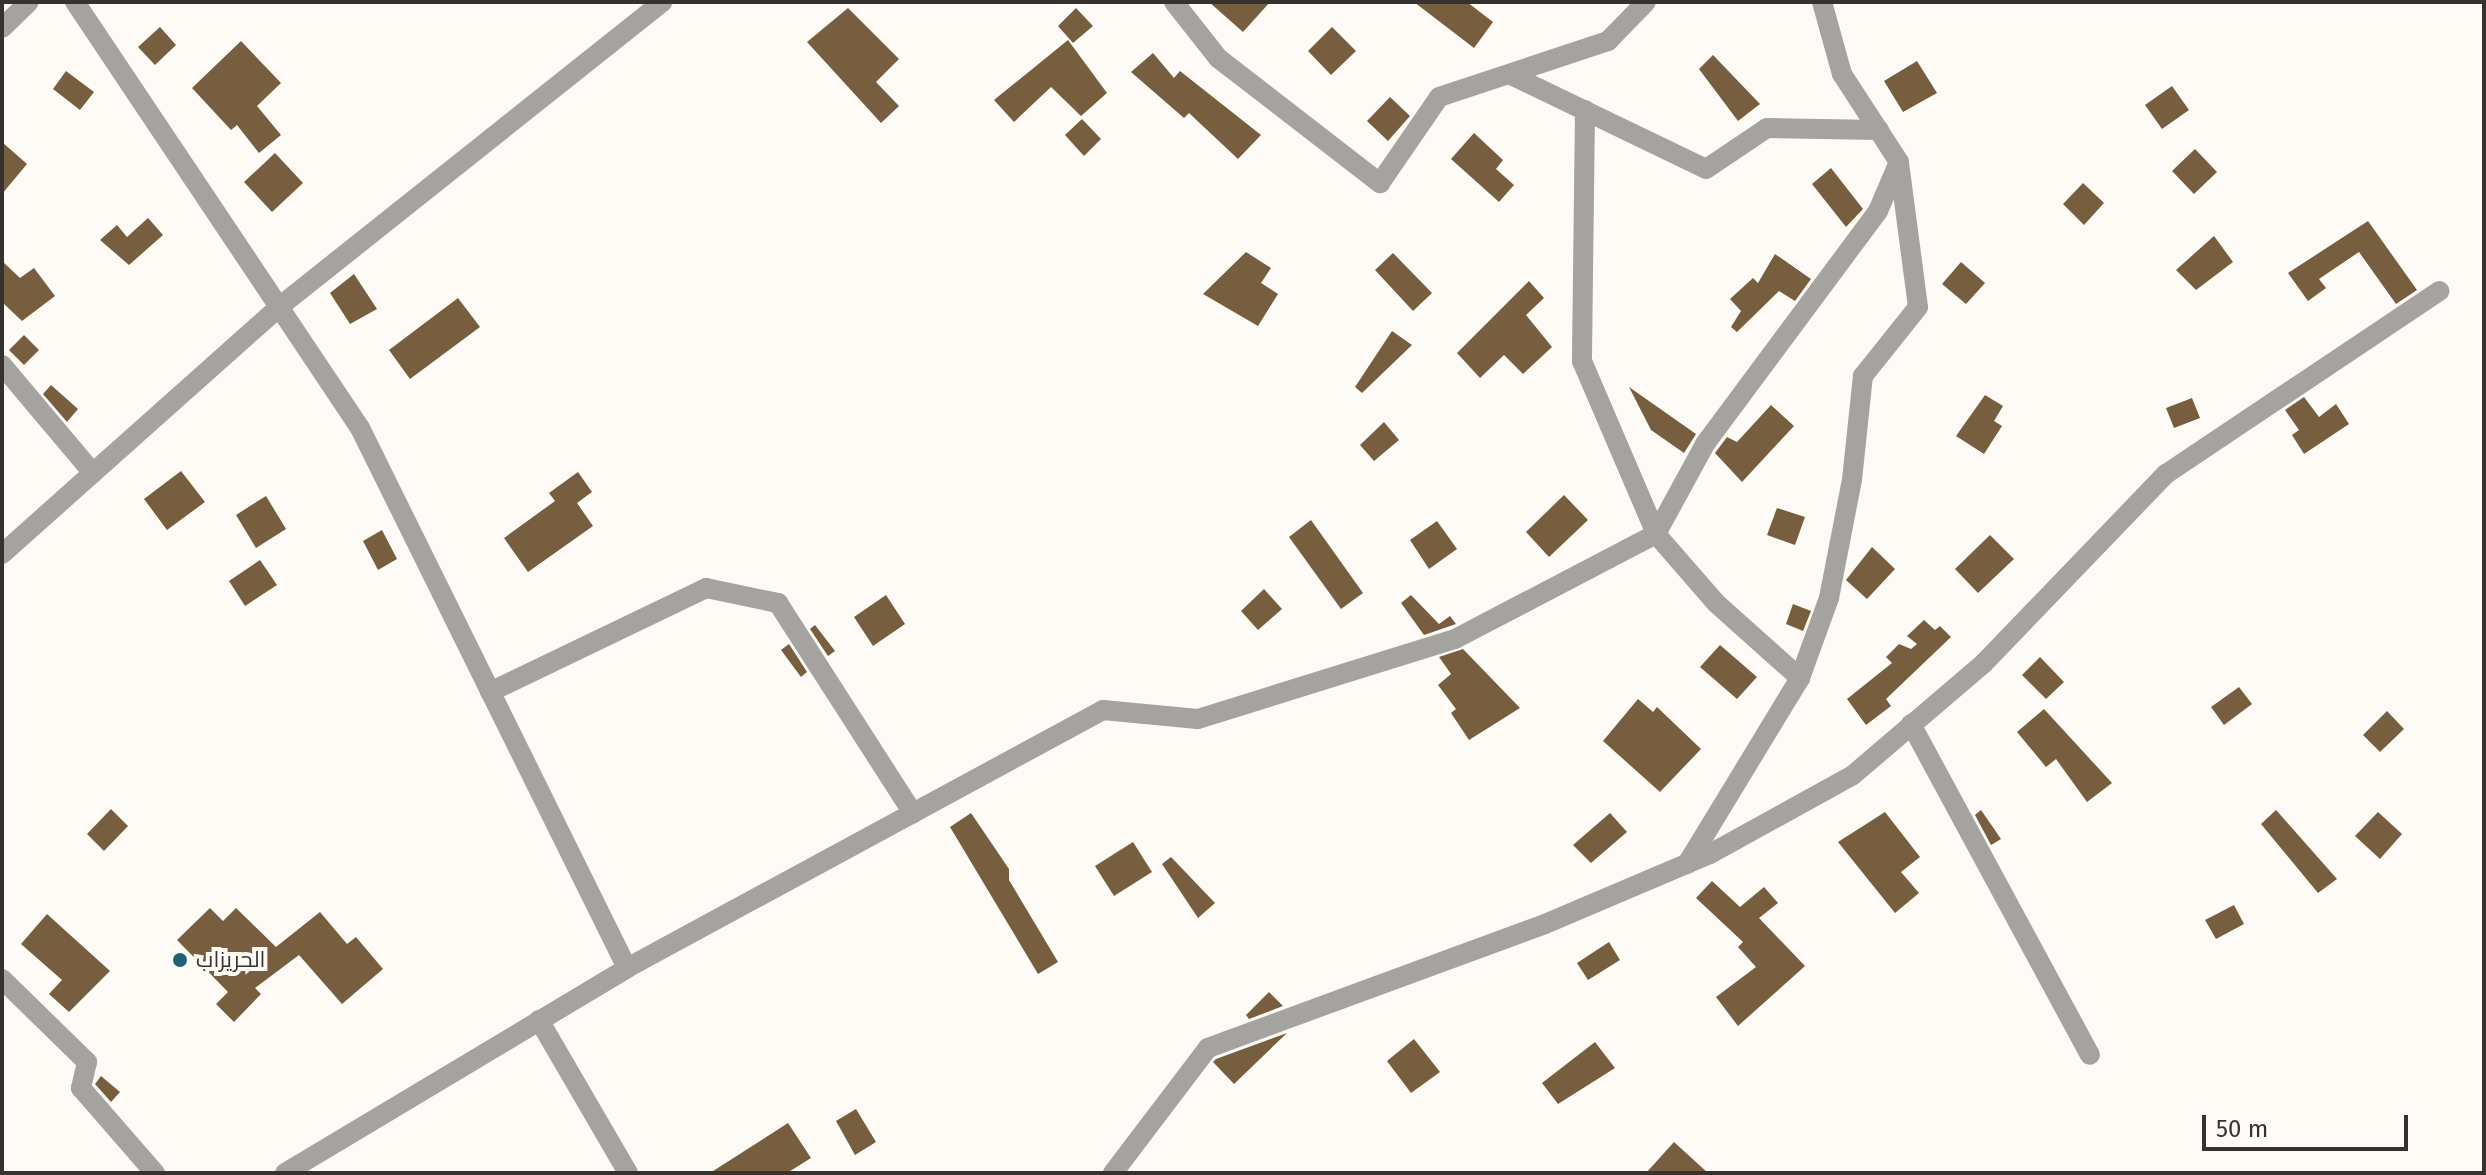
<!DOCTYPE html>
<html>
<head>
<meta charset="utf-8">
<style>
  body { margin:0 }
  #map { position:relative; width:2486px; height:1175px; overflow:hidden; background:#fefaf5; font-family:"Fira Sans",Cairo,sans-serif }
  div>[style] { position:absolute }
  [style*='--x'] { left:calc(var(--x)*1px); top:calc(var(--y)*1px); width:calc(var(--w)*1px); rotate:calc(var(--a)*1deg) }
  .building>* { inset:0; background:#765e3e }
  .minor>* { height:20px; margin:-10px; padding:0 10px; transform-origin:10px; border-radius:10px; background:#a5a39f }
  .dots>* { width:22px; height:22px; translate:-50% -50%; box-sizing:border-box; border:4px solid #fefaf5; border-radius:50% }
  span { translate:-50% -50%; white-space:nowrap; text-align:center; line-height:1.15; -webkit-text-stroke:8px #fefaf5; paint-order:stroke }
  .poi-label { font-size:22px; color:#35322f }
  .left { translate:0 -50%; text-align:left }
  .frame { position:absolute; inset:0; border:4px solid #35322f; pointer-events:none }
  .scale { position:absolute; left:2202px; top:1115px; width:206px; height:36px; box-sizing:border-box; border:4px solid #35322f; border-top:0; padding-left:10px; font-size:24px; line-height:28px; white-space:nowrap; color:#35322f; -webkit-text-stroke:6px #fefaf5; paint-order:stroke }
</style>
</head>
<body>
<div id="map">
  <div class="building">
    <i style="clip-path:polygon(1209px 2px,1270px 2px,1243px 32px)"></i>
    <i style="clip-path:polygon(1414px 2px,1467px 2px,1493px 22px,1474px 48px)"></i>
    <i style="clip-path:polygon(848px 8px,899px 59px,876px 82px,899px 106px,881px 123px,807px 42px)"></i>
    <i style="clip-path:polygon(1076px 8px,1093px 26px,1073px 43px,1058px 26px)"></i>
    <i style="clip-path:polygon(160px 27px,176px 45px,155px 65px,138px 47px)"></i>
    <i style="clip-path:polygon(1332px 27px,1356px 51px,1331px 75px,1308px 51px)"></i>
    <i style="clip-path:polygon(1068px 40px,1107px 93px,1081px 116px,1051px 87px,1014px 122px,994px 100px)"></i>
    <i style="clip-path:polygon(241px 41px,281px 83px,257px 106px,281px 135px,259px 153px,237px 125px,231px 130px,192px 88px)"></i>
    <i style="clip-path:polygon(1153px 53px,1174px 78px,1180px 71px,1261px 135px,1238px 159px,1189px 113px,1184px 118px,1131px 72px)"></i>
    <i style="clip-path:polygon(1713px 55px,1760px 104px,1738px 121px,1699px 69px)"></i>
    <i style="clip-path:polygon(1917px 61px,1937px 93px,1903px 112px,1884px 81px)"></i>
    <i style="clip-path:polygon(66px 71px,94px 92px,80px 110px,53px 89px)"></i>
    <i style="clip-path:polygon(2172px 86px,2189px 110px,2162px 129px,2145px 105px)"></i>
    <i style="clip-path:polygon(1390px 97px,1410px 116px,1388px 141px,1367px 121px)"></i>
    <i style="clip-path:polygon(1082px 119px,1101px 139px,1084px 156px,1065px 135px)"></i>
    <i style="clip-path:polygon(1474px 133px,1503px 160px,1496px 169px,1514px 185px,1499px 202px,1451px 159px)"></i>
    <i style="clip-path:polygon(2px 142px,27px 164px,2px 194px)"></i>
    <i style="clip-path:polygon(2195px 149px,2217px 172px,2194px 194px,2172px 171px)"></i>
    <i style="clip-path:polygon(275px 153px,303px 183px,272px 212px,244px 182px)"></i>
    <i style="clip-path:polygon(1831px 168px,1863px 209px,1846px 227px,1812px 184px)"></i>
    <i style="clip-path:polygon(2083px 183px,2104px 203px,2084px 225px,2063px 204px)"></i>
    <i style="clip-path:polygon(148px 218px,163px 235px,129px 265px,100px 240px,117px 225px,127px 237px)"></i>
    <i style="clip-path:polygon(2368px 221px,2417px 290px,2396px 304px,2359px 252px,2319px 279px,2326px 288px,2308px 301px,2288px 273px)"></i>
    <i style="clip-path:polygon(2214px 236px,2233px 262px,2196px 290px,2176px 270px)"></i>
    <i style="clip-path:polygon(1246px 252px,1271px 268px,1261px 283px,1278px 294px,1258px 326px,1203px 294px)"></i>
    <i style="clip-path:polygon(1393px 253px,1432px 293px,1413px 311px,1375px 270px)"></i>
    <i style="clip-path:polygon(1775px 254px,1811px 279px,1795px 301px,1779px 291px,1737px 332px,1731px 327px,1741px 311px,1730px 299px,1753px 278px,1758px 283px)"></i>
    <i style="clip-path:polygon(2px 261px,20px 278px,34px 268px,55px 296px,22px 321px,2px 302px)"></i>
    <i style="clip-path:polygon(1961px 262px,1985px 283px,1966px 304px,1942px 284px)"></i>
    <i style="clip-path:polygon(354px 274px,377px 309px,350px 324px,330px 293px)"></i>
    <i style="clip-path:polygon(1529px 281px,1544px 298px,1526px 315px,1552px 347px,1523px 374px,1504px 355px,1480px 378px,1457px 353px)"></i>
    <i style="clip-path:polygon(458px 298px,480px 327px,410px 379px,389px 350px)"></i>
    <i style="clip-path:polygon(1392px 331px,1412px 345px,1362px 393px,1355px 387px)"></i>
    <i style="clip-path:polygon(24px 335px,39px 350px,24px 365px,9px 350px)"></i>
    <i style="clip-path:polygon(51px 385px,78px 409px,67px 422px,43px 394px)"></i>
    <i style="clip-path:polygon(1629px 387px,1696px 434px,1684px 453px,1651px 430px)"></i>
    <i style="clip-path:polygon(1985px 395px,2003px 406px,1994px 421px,2002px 426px,1984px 454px,1956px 436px)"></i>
    <i style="clip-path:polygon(2304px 397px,2319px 417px,2336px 404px,2349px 424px,2304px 454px,2292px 435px,2299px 430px,2285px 410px)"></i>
    <i style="clip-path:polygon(2192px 398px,2200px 418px,2174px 428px,2166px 408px)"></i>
    <i style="clip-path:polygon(1771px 405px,1794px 426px,1742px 482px,1715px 453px,1727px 437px,1737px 442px)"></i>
    <i style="clip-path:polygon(1384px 422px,1399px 440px,1374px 461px,1360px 445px)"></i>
    <i style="clip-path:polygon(181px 471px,205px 502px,167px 530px,144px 499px)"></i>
    <i style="clip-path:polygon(578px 472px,592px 492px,577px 503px,593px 526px,528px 572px,504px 538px,555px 501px,549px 493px)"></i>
    <i style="clip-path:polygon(1564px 495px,1588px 520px,1549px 557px,1526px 532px)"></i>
    <i style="clip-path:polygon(266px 496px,286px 529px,256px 548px,236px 515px)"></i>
    <i style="clip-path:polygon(1777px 508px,1805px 517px,1795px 545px,1767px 535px)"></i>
    <i style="clip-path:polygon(1311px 520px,1363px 593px,1341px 609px,1289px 537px)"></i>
    <i style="clip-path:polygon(1437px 521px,1457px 549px,1429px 569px,1410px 540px)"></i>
    <i style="clip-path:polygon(382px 530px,397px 559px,378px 570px,363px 541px)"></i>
    <i style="clip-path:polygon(1990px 535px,2014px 559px,1978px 593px,1955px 569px)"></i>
    <i style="clip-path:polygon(1872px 547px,1895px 569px,1867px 599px,1846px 580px)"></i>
    <i style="clip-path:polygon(260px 560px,277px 585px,245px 606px,229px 581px)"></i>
    <i style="clip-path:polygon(1264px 589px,1282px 609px,1258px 630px,1241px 611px)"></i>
    <i style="clip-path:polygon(886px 595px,905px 624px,873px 646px,854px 617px)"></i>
    <i style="clip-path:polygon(1411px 595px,1439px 624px,1450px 616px,1456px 624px,1424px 635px,1401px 603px)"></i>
    <i style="clip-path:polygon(1793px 604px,1811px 611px,1803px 631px,1786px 624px)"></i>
    <i style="clip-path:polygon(1924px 620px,1935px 630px,1940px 626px,1951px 637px,1886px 699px,1891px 706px,1866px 725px,1847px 699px,1892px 663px,1886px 657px,1899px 644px,1911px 649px,1917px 644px,1907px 636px)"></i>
    <i style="clip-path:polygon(815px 625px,835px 651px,828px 656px,810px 629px)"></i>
    <i style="clip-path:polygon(789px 644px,807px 672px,801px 677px,781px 650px)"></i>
    <i style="clip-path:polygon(1720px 645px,1757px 677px,1737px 699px,1700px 667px)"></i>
    <i style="clip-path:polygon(1463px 649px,1520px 708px,1469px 740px,1451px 713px,1456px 709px,1438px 685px,1451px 674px,1439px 657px)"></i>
    <i style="clip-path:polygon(2040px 657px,2064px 682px,2046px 699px,2022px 675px)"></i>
    <i style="clip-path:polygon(2239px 687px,2252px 704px,2224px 725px,2211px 707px)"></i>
    <i style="clip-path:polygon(1638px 699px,1653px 712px,1657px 707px,1701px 749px,1660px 792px,1603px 741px)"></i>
    <i style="clip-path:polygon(2044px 709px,2112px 783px,2087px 802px,2056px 759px,2046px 767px,2017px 732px)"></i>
    <i style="clip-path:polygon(2387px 711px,2404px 729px,2380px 752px,2363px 735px)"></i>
    <i style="clip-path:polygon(111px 809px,128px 826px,104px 851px,87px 834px)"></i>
    <i style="clip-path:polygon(1981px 810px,2001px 839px,1991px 845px,1975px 815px)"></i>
    <i style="clip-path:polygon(2276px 810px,2337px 879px,2318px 893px,2261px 824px)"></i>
    <i style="clip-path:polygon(1885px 812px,1920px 857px,1901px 872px,1919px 893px,1895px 913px,1838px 842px)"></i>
    <i style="clip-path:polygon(2378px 812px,2402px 834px,2380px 859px,2355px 836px)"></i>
    <i style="clip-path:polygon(971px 813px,1009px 869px,1009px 880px,1058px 962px,1038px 974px,950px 827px)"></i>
    <i style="clip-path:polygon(1610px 813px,1627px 832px,1591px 863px,1573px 845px)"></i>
    <i style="clip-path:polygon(1133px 842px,1152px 872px,1114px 896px,1095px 866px)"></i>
    <i style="clip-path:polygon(1171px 857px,1215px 903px,1198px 918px,1162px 864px)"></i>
    <i style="clip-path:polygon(1712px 881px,1740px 907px,1764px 887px,1778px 903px,1759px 918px,1805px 966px,1738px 1026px,1716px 997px,1756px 967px,1738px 947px,1743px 942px,1696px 898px)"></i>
    <i style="clip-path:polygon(2234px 905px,2244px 924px,2216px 939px,2205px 920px)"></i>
    <i style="clip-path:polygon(210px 908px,223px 921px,236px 908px,276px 947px,320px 912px,347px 944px,356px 937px,383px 969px,342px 1004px,299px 955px,255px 988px,261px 994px,234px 1022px,216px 1004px,228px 992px,177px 940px)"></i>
    <i style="clip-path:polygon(47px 914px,110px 971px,69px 1012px,49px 994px,62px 980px,21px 944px)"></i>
    <i style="clip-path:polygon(1609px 942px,1620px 960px,1588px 980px,1577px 963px)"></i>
    <i style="clip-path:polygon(1269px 992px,1283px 1006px,1249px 1019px,1246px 1015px)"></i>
    <i style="clip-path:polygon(1287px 1033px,1234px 1084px,1213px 1062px,1216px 1059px)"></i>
    <i style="clip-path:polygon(1414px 1039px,1440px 1072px,1411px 1093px,1387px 1061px)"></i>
    <i style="clip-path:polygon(1595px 1042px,1615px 1068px,1558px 1104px,1542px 1083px)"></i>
    <i style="clip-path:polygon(101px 1076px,120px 1092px,111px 1102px,95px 1084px)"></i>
    <i style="clip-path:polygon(856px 1109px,876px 1142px,855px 1155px,836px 1121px)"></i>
    <i style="clip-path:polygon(788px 1123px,811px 1158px,787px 1173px,710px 1173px)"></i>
    <i style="clip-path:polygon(1674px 1142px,1708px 1173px,1646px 1173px)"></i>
  </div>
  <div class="minor">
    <i style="--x:75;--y:2;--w:513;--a:56.22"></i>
    <i style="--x:360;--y:428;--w:602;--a:63.69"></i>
    <i style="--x:1174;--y:2;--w:71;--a:51.8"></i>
    <i style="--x:1218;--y:58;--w:205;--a:37.7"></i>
    <i style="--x:1380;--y:183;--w:104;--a:-55.5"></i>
    <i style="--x:1439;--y:97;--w:178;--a:-18.3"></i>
    <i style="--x:1608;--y:41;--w:54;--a:-45.7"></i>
    <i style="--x:2;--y:28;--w:37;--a:-44"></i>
    <i style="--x:1511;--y:75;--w:216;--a:25.7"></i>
    <i style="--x:1706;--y:169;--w:73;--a:-33.9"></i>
    <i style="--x:1767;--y:128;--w:112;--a:1"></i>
    <i style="--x:1585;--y:110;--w:251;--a:90.7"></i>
    <i style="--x:1582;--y:361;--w:188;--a:66.8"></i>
    <i style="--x:1656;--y:534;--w:91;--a:49"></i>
    <i style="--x:1716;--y:603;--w:113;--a:41.8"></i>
    <i style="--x:2;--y:365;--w:141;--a:49.9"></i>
    <i style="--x:2;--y:554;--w:371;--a:-41.7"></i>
    <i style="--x:279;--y:307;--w:490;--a:-38.5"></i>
    <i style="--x:490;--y:692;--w:240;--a:-25.7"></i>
    <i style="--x:706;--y:588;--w:74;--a:11.8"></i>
    <i style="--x:778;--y:603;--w:250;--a:57.3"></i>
    <i style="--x:1911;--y:724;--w:376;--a:61.6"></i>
    <i style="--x:1687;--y:864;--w:218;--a:-58.7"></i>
    <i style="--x:1800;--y:678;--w:85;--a:-70.1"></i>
    <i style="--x:1829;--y:598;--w:120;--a:-79"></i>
    <i style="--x:1852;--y:480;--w:105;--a:-84"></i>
    <i style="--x:1863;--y:376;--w:88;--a:-51.4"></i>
    <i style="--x:1918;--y:307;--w:146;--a:-97.5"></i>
    <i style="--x:2;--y:979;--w:119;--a:44.3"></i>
    <i style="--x:87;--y:1062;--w:27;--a:103"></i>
    <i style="--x:81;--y:1088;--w:113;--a:49"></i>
    <i style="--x:539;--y:1020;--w:177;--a:59.8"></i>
    <i style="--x:285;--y:1173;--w:399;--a:-30.9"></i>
    <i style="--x:627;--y:968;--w:541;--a:-28.46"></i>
    <i style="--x:1103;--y:710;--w:95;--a:5.4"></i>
    <i style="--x:1198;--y:719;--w:269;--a:-17.3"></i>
    <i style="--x:1455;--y:639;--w:227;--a:-27.6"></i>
    <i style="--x:1656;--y:534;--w:102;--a:-61.4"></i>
    <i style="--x:1705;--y:444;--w:290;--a:-53.4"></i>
    <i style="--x:1878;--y:211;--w:53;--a:-66.8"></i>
    <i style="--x:1899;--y:162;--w:105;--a:-122.9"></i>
    <i style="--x:1842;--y:74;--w:75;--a:-105.5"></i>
    <i style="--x:1113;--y:1173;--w:157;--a:-52.8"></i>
    <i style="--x:1208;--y:1048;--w:359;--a:-20.2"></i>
    <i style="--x:1545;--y:924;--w:179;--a:-23"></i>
    <i style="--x:1710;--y:854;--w:163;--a:-28.9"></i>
    <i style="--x:1853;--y:775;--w:171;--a:-40.5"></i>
    <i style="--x:1983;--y:664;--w:264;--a:-46.1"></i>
    <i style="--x:2166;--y:474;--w:329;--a:-33.8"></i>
  </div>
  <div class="dots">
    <i style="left:180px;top:960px;background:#215f76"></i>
  </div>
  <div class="poi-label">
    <span class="left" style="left:196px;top:960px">الحريزاب</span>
  </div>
  <div class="frame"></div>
  <div class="scale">50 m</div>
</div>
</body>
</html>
